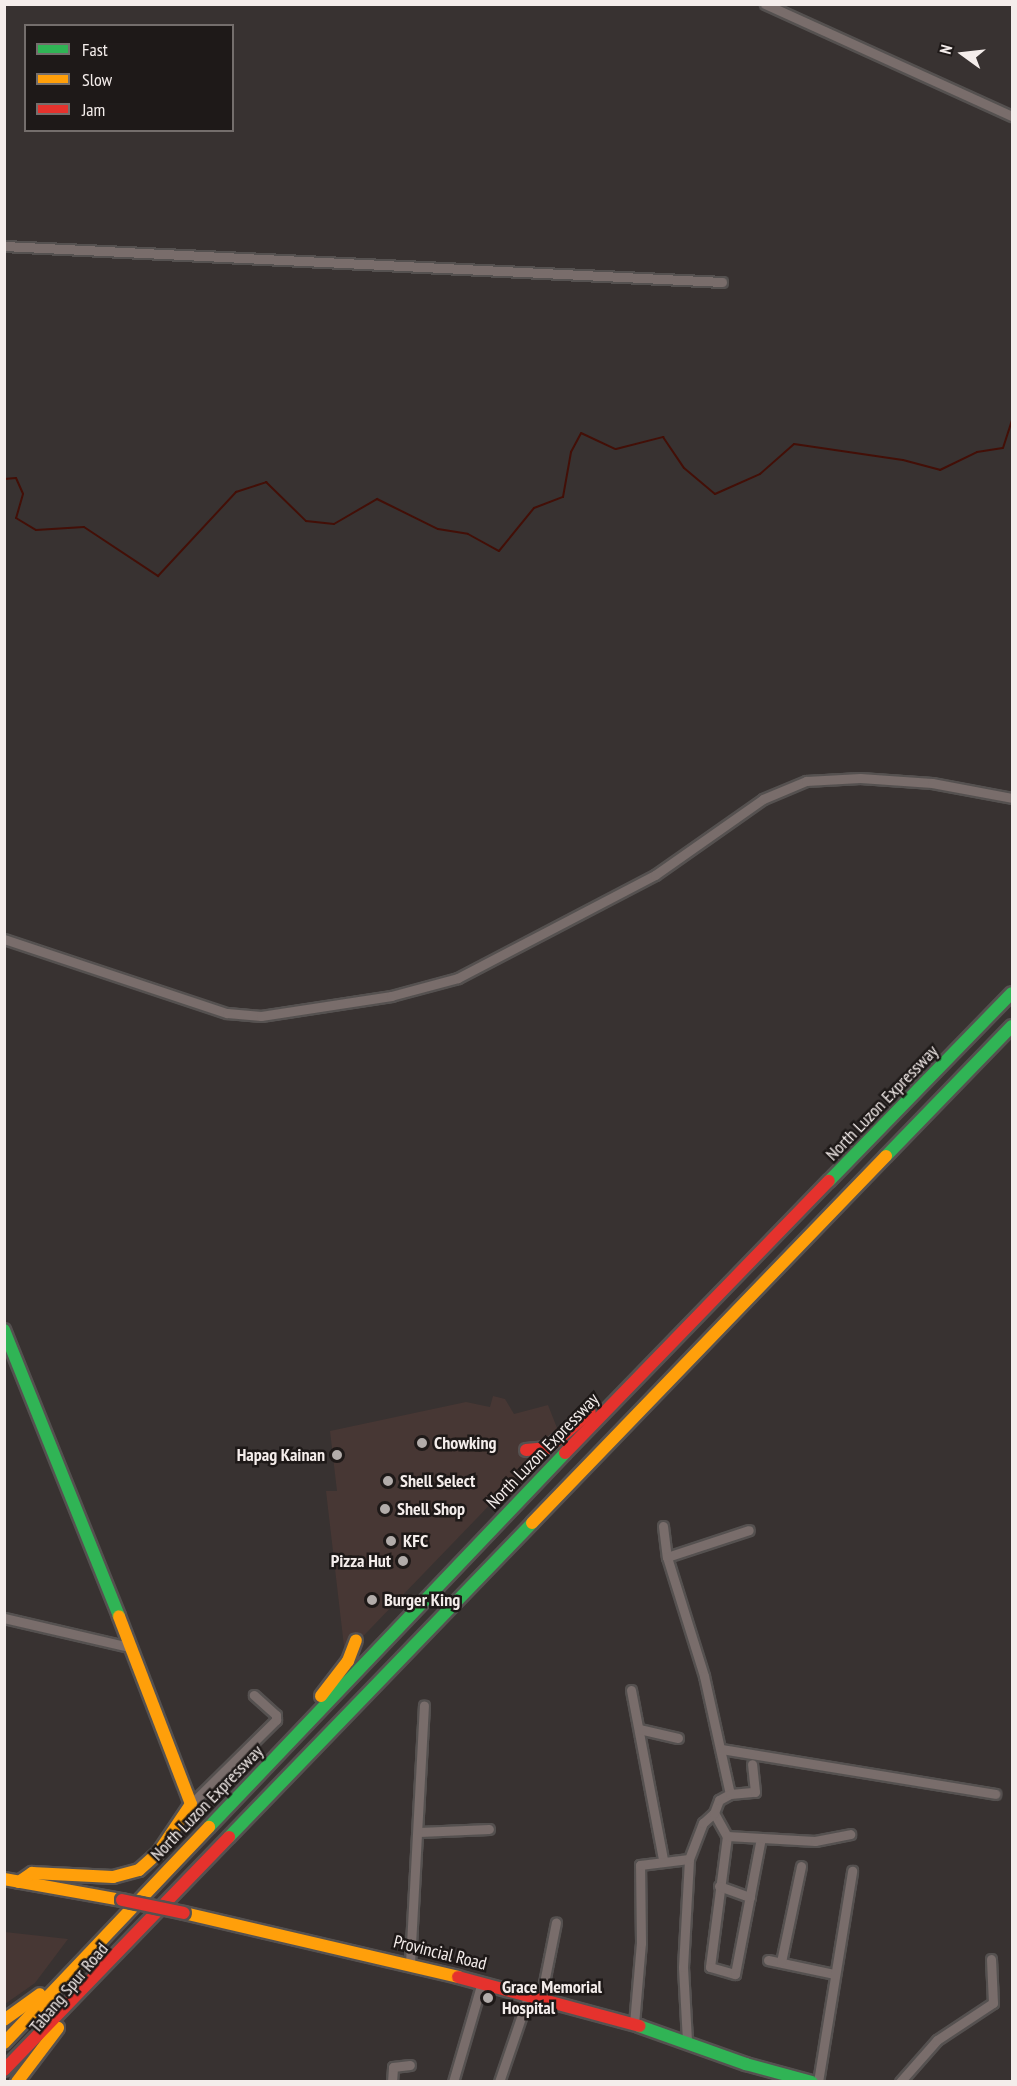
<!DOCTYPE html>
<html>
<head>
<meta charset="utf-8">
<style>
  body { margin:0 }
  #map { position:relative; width:1017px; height:2086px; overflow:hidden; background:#383231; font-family:"PT Sans Narrow",sans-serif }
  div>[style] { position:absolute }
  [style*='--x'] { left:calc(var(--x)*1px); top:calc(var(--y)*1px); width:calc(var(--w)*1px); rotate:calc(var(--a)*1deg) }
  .built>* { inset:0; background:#473734 }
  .stream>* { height:2px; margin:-1px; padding:0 1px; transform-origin:1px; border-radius:1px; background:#430f07 }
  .roads { filter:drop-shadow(2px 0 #555150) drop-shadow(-2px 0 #555150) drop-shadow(0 2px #555150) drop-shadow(0 -2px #555150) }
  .street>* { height:9px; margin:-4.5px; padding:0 4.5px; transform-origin:4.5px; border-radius:4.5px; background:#796d6b }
  .fast>* { height:12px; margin:-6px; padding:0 6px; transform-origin:6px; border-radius:6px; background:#30b455 }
  .slow>* { height:12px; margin:-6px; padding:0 6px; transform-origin:6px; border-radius:6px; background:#ff9f0a }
  .jam>* { height:12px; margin:-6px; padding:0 6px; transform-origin:6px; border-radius:6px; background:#e5322d }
  .bridges { filter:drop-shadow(2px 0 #555150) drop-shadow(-2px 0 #555150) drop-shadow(0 2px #555150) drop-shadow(0 -2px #555150) }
  .jam-bridge>* { height:12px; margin:-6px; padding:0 6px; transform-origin:6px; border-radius:6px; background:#e5322d }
  .dots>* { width:16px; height:16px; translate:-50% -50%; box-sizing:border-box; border:3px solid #1e1918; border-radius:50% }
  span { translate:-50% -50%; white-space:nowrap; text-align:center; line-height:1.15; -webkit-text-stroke:5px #1e1918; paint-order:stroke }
  .street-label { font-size:18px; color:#f4edeb }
  .poi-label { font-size:18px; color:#f4edeb; font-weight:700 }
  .left { translate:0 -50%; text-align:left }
  .right { translate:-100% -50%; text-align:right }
  .frame { position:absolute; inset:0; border:6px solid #f4edeb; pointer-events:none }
  .legend { position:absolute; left:24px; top:24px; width:210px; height:108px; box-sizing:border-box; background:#1e1918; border:2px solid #746e6c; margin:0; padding:8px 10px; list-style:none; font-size:18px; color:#f4edeb }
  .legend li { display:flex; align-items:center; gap:12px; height:30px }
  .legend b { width:30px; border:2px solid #746e6c }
  .north { position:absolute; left:933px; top:24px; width:60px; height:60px; -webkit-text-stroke:4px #1e1918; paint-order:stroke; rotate:285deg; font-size:16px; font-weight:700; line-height:24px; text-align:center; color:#f4edeb }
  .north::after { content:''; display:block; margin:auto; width:21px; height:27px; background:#f4edeb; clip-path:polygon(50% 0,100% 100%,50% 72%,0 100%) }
</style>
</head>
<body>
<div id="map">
  <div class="built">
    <i style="clip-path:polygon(493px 1396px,505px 1399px,514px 1414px,548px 1405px,559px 1433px,345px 1655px,326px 1491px,337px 1491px,330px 1431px,466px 1402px,490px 1407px)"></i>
    <i style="clip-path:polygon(5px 1932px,68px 1939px,35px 1983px,5px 2004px)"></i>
  </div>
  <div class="stream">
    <i style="--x:4;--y:479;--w:12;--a:-5"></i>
    <i style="--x:16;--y:478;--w:17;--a:66"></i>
    <i style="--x:23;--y:494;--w:25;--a:106"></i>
    <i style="--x:16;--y:518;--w:23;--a:31"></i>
    <i style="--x:36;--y:530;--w:48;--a:-3.6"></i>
    <i style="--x:84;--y:527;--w:89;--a:33.5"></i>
    <i style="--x:158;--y:576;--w:115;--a:-47.1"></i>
    <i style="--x:236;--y:492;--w:32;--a:-18"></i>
    <i style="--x:266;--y:482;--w:56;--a:44.3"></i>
    <i style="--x:306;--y:521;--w:28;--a:6"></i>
    <i style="--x:334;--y:524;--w:50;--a:-30.2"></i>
    <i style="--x:377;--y:499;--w:68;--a:26.2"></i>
    <i style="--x:438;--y:529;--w:30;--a:9"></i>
    <i style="--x:468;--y:534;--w:35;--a:29"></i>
    <i style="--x:499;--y:551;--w:55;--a:-50.9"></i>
    <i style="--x:534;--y:508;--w:31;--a:-21"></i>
    <i style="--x:563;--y:497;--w:46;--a:-79.9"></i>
    <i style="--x:571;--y:452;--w:21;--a:-62"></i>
    <i style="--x:581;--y:433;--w:38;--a:25"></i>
    <i style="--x:616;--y:449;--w:49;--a:-14.3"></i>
    <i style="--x:663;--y:437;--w:37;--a:56"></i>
    <i style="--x:684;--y:468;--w:40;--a:40"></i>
    <i style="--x:715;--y:494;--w:49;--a:-24"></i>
    <i style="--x:760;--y:474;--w:45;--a:-41.4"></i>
    <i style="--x:794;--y:444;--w:110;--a:8.4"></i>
    <i style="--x:903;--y:460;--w:38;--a:15"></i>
    <i style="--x:940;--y:470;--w:41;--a:-25.9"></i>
    <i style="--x:977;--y:452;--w:26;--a:-9"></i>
    <i style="--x:1003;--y:448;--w:29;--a:-72"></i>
  </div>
  <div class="roads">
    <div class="street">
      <i style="--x:765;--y:4;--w:271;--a:24.4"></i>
      <i style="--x:4;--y:246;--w:719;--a:2.87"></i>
      <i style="--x:4;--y:939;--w:235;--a:18.4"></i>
      <i style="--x:227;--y:1013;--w:34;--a:5"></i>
      <i style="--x:261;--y:1016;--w:132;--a:-8.7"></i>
      <i style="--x:391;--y:996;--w:69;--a:-15"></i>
      <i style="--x:458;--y:978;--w:222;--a:-27.6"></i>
      <i style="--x:655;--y:875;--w:132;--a:-35.1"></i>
      <i style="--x:763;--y:799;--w:47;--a:-22.7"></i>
      <i style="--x:806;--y:781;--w:54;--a:-3.2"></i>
      <i style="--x:860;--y:778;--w:72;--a:4"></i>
      <i style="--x:932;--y:783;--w:81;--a:10.6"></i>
      <i style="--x:663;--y:1526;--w:31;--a:83"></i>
      <i style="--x:667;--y:1557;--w:125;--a:72.7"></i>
      <i style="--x:704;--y:1676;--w:121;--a:77.6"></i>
      <i style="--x:667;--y:1557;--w:86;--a:-18.2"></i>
      <i style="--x:4;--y:1618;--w:129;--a:13"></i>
      <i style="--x:631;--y:1690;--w:172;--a:79.3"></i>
      <i style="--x:639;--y:1729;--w:40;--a:13"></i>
      <i style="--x:721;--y:1749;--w:278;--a:9.3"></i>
      <i style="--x:191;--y:1804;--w:120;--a:-44.7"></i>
      <i style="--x:276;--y:1720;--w:5;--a:-90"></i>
      <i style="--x:276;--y:1715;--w:30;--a:-138"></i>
      <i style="--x:714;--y:1813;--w:26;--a:61"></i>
      <i style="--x:727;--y:1836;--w:132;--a:97.4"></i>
      <i style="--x:710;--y:1967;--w:26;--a:16"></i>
      <i style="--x:735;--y:1974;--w:138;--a:-79.2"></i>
      <i style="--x:419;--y:1832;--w:70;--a:-2.5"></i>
      <i style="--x:727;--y:1836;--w:88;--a:3.3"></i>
      <i style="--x:815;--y:1841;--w:36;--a:-11"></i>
      <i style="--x:719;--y:1886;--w:33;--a:20"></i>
      <i style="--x:768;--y:1960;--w:67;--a:12"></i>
      <i style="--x:781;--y:1962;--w:98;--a:-78.2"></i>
      <i style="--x:410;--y:1963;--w:258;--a:-86.9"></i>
      <i style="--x:541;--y:1998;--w:77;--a:-78.8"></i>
      <i style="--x:634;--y:2024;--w:81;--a:-85.1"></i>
      <i style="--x:641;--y:1943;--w:78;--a:-90.7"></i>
      <i style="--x:640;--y:1865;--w:49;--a:-7"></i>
      <i style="--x:687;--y:2041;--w:74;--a:-93.1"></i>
      <i style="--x:683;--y:1967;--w:108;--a:-86.8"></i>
      <i style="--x:689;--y:1859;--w:39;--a:-69"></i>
      <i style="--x:703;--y:1823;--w:15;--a:-42"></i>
      <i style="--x:714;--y:1813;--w:14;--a:-69"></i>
      <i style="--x:719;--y:1800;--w:13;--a:-29"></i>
      <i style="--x:730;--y:1794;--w:25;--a:-5"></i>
      <i style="--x:755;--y:1792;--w:28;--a:-96"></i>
      <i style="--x:392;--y:2082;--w:15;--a:-86"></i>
      <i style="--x:393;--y:2067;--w:17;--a:-7"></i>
      <i style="--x:453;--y:2082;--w:104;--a:-73.8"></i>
      <i style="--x:499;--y:2082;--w:93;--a:-71.2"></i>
      <i style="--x:818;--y:2082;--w:214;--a:-80.8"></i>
      <i style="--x:900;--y:2082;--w:56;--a:-48.6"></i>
      <i style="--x:937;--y:2040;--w:67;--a:-33.5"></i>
      <i style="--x:993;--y:2003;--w:44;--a:-92.6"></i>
    </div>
    <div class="fast">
      <i style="--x:886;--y:1156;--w:181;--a:-45.9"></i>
      <i style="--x:829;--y:1181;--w:262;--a:-45.8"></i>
      <i style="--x:4;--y:1330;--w:308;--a:68.1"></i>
      <i style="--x:209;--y:1827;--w:516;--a:-46.41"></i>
      <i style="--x:229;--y:1837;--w:436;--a:-46"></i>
      <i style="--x:639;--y:2026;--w:114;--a:19.6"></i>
      <i style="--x:746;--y:2064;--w:68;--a:15.3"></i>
    </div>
    <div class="slow">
      <i style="--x:532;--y:1523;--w:510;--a:-46.03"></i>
      <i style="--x:321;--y:1696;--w:44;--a:-52.4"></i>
      <i style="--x:348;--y:1661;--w:22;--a:-69"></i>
      <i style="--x:4;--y:1879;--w:120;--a:10.1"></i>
      <i style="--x:19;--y:1882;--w:16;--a:-35"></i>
      <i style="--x:32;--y:1873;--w:81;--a:2.8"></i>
      <i style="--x:113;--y:1877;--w:27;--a:-15"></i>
      <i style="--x:139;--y:1870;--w:25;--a:-42"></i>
      <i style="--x:158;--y:1853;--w:59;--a:-56"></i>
      <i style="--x:191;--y:1804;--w:201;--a:-111"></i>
      <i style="--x:184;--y:1913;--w:281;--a:13.1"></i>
      <i style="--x:4;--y:2020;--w:44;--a:-35.8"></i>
      <i style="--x:4;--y:2043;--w:298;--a:-46.5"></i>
      <i style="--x:17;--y:2082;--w:68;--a:-52.8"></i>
    </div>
    <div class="jam">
      <i style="--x:526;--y:1450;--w:22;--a:-5"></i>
      <i style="--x:548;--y:1448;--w:55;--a:-40.6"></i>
      <i style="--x:565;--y:1453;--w:379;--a:-45.9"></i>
      <i style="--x:458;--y:1977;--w:188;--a:15.1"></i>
      <i style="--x:4;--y:2070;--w:324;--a:-46"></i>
    </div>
  </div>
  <div class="bridges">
    <div class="jam-bridge">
      <i style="--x:122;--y:1900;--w:63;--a:11.8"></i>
    </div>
  </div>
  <div class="dots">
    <i style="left:422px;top:1443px;background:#b2acaa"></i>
    <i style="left:337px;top:1455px;background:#b2acaa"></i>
    <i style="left:388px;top:1481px;background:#b2acaa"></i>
    <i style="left:385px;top:1509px;background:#b2acaa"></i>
    <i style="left:391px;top:1541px;background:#b2acaa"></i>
    <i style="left:403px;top:1561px;background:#b2acaa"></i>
    <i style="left:372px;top:1600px;background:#b2acaa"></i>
    <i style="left:488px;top:1998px;background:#b2acaa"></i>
  </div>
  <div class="street-label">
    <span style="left:882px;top:1103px;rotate:-46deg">North Luzon Expressway</span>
    <span style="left:543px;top:1451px;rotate:-46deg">North Luzon Expressway</span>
    <span style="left:207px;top:1803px;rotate:-46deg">North Luzon Expressway</span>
    <span style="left:440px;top:1953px;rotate:14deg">Provincial Road</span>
    <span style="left:69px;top:1988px;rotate:-50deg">Tabang Spur Road</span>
  </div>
  <div class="poi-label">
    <span class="left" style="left:434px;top:1443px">Chowking</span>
    <span class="right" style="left:325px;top:1455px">Hapag Kainan</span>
    <span class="left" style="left:400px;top:1481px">Shell Select</span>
    <span class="left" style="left:397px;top:1509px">Shell Shop</span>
    <span class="left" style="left:403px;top:1541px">KFC</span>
    <span class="right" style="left:391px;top:1561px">Pizza Hut</span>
    <span class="left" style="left:384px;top:1600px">Burger King</span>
    <span class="left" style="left:502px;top:1998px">Grace Memorial<br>Hospital</span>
  </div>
  <div class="frame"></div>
  <ul class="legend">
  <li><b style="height:8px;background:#30b455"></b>Fast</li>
  <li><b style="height:8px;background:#ff9f0a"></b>Slow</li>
  <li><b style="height:8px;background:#e5322d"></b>Jam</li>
  </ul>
  <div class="north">N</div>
</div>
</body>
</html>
